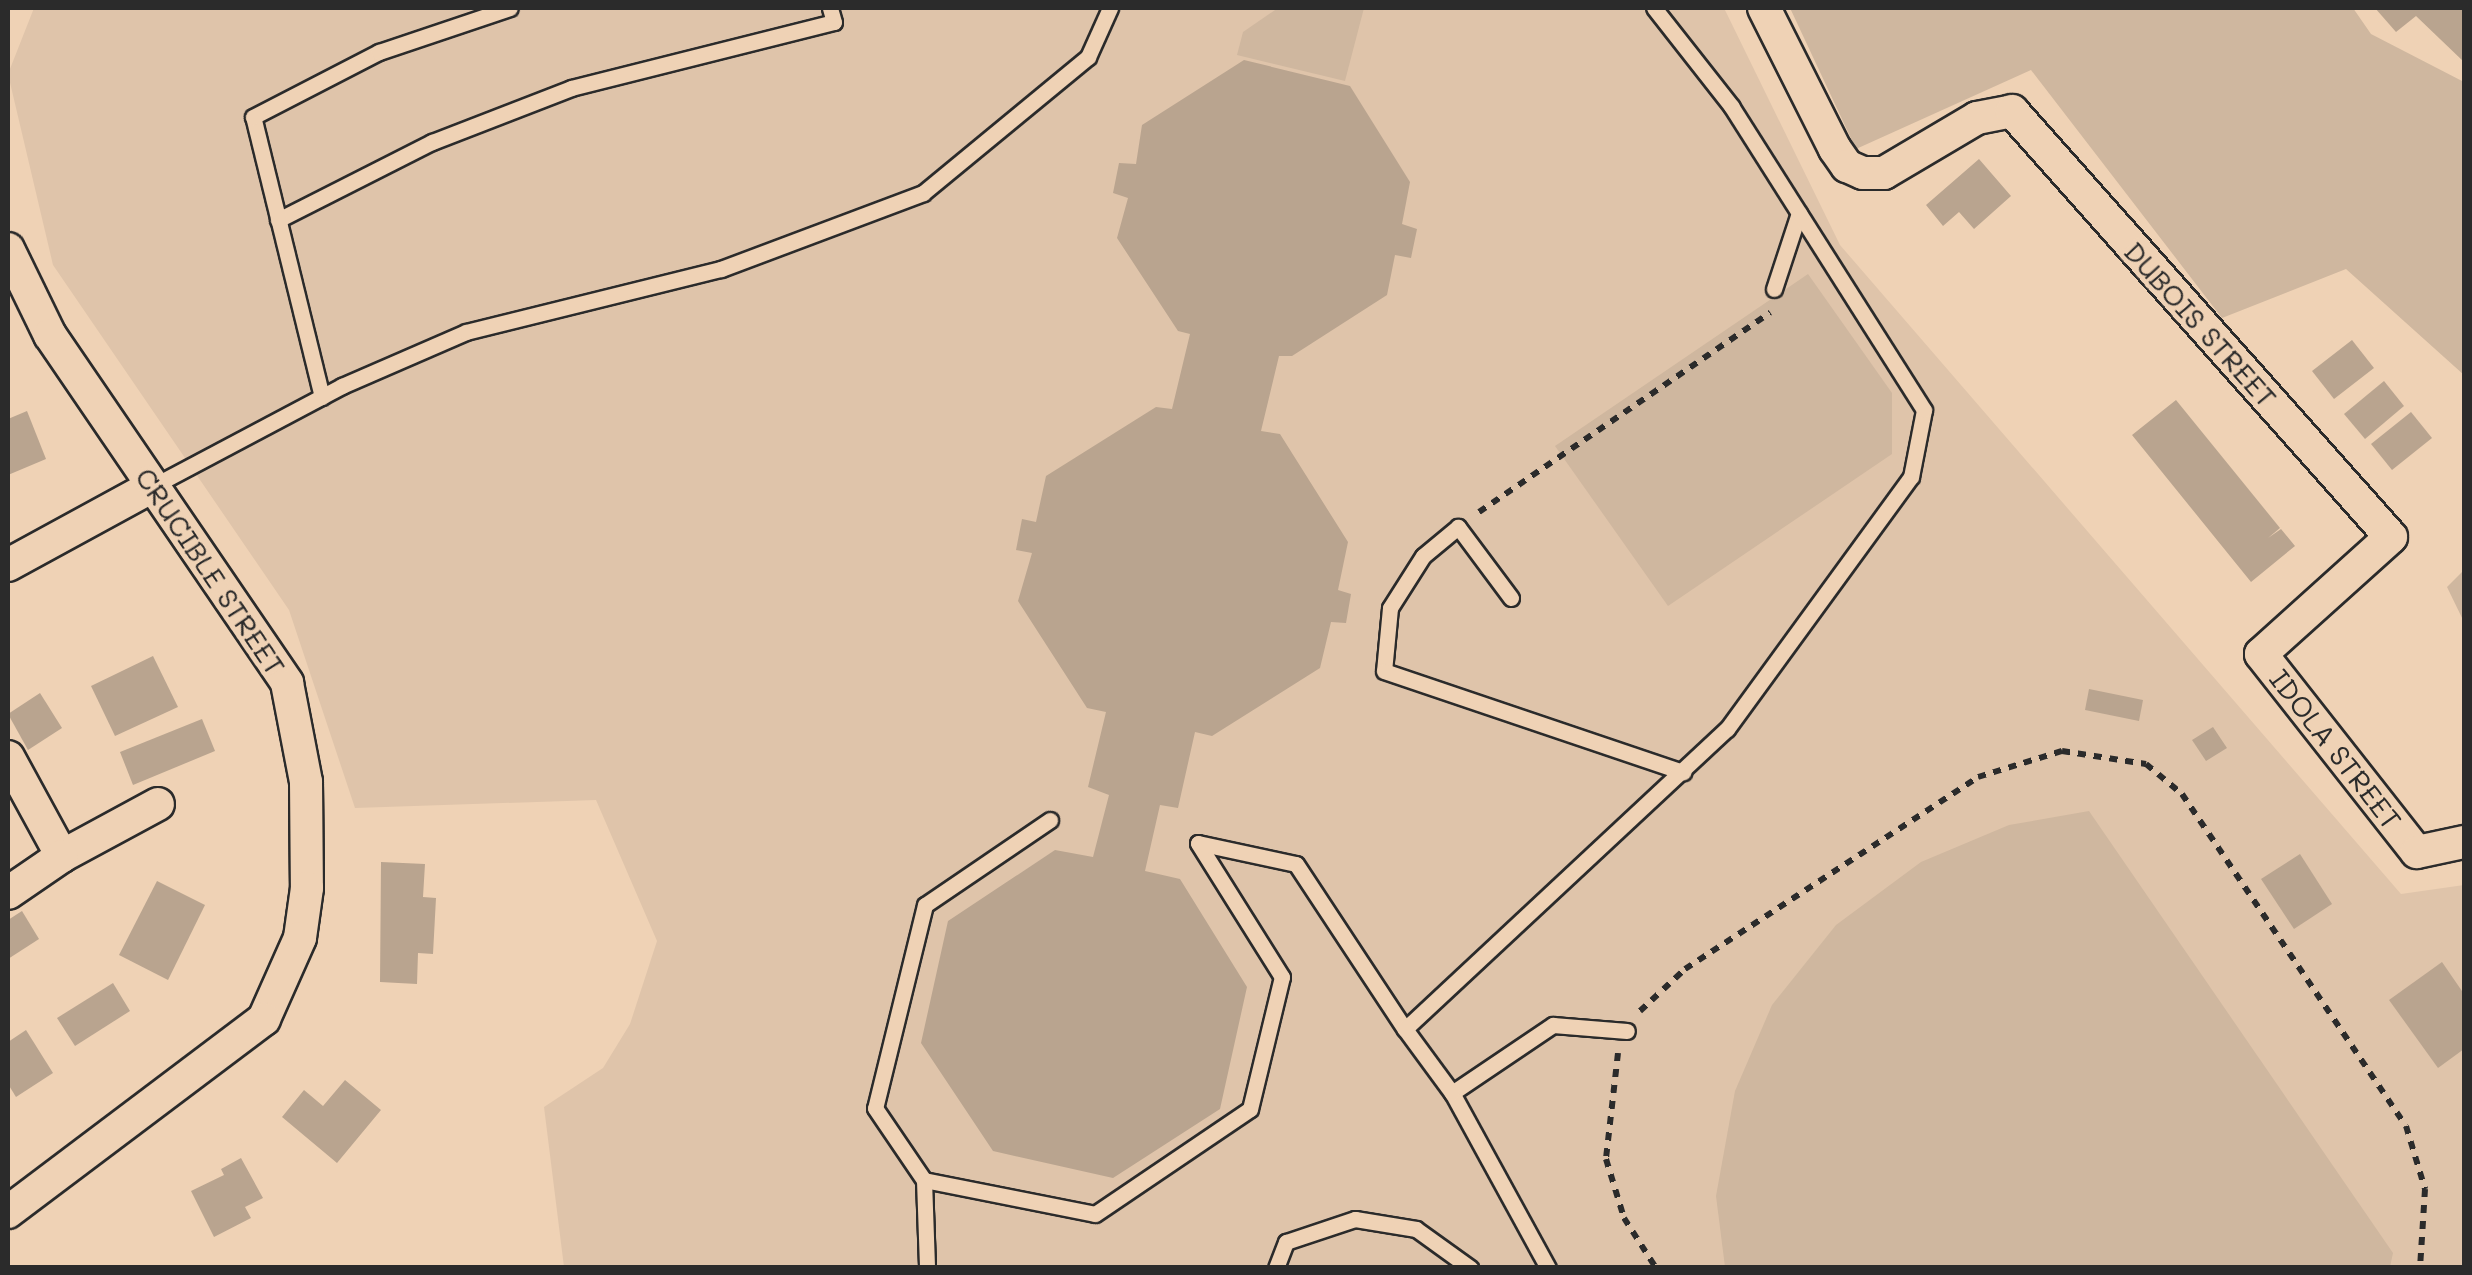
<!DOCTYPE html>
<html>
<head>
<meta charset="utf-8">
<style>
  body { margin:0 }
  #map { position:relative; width:2472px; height:1275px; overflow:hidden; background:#efd2b5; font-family:Mali,sans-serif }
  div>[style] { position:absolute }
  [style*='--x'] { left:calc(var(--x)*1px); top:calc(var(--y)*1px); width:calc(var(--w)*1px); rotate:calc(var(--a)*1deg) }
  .built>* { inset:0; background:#dfc4aa }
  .green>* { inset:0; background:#cfb79f }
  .building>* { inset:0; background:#b9a48f }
  .path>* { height:6px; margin-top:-3px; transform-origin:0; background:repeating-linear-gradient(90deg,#2b2b2b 0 8px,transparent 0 16px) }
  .roads { filter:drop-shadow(2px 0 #2b2b2b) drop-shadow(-2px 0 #2b2b2b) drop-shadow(0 2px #2b2b2b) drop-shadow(0 -2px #2b2b2b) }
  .service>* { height:15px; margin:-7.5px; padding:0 7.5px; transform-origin:7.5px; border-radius:7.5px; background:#efd2b5 }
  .minor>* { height:32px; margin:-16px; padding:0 16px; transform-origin:16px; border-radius:16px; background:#efd2b5 }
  span { translate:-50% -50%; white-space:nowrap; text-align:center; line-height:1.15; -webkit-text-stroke:9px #efd2b5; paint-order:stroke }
  .street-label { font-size:28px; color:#2b2b2b }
  .frame { position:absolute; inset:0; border:10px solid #2b2b2b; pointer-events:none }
</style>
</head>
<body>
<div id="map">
  <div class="built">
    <i style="clip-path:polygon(34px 8px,1724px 8px,1840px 245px,2401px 894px,2464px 885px,2464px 1267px,564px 1267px,544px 1107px,603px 1068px,630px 1024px,657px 941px,596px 800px,355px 808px,289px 610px,53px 265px,8px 74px)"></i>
  </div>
  <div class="green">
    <i style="clip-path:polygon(1278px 8px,1364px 8px,1345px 81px,1237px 55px,1243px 32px)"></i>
    <i style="clip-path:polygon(1790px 8px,2353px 8px,2371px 34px,2464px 82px,2464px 375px,2346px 269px,2222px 318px,2031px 70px,1856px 149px)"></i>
    <i style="clip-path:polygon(1808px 274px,1892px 393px,1892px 454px,1668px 606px,1555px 446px)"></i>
    <i style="clip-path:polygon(2464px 570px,2464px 622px,2447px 587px)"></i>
    <i style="clip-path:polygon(2089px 811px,2393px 1253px,2390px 1267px,1725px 1267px,1716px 1196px,1735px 1091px,1772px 1005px,1836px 925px,1921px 862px,2009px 825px)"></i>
  </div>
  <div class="building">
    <i style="clip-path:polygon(2375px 8px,2464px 8px,2464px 62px,2416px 16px,2396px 32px)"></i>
    <i style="clip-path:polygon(1244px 60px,1350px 86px,1410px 182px,1402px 224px,1417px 229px,1411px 258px,1395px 255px,1387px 295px,1292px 356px,1279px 356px,1261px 431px,1280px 434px,1348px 542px,1338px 590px,1351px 594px,1346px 623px,1331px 622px,1320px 668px,1212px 736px,1195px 732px,1178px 808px,1160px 805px,1145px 871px,1180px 879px,1247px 987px,1220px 1109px,1113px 1178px,993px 1151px,921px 1043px,948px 921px,1055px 850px,1093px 857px,1109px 795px,1088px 787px,1106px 712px,1087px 708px,1018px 601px,1032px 553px,1016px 550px,1022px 519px,1036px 522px,1046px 476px,1156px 407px,1172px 409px,1190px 334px,1178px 331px,1117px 238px,1128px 198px,1113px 193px,1119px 163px,1136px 164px,1142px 125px)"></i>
    <i style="clip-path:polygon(1979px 159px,2011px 196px,1974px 229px,1959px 212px,1943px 226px,1926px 205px)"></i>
    <i style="clip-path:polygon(2352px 340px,2374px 368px,2334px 399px,2312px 371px)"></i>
    <i style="clip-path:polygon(2384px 381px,2404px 406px,2365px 439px,2344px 414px)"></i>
    <i style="clip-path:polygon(2176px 400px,2280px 528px,2268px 538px,2281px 529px,2295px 546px,2251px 582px,2132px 435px)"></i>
    <i style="clip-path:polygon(27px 411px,46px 459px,8px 475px,8px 419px)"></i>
    <i style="clip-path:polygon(2411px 412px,2432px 438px,2392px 470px,2371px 444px)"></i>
    <i style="clip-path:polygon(153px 656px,178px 707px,115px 736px,91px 686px)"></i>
    <i style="clip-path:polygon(2089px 689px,2143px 700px,2139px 721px,2085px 710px)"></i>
    <i style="clip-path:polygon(40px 693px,62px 728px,28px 750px,8px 714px)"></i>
    <i style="clip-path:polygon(202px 719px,215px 751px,133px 785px,120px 752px)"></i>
    <i style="clip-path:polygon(2213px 727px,2227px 748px,2206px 761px,2192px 740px)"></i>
    <i style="clip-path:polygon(2300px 854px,2332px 904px,2294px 929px,2261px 879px)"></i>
    <i style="clip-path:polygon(381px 862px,425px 864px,423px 897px,436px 898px,433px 954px,418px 953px,417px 984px,380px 982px)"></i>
    <i style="clip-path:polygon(157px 881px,205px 905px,168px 980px,119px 955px)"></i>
    <i style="clip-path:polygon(22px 911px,39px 939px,8px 959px,8px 920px)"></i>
    <i style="clip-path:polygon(2442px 962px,2464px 994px,2464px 1049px,2438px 1068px,2389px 1000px)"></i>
    <i style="clip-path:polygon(113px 983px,130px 1011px,75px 1046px,57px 1018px)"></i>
    <i style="clip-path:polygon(26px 1030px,53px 1073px,16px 1097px,8px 1084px,8px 1042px)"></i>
    <i style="clip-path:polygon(345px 1080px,381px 1110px,337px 1163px,282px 1117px,304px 1090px,323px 1106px)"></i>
    <i style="clip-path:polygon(241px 1158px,263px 1198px,245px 1207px,251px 1218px,214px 1237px,191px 1191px,224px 1175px,221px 1169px)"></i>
  </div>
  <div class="path">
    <i style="--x:1479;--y:512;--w:353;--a:-34.4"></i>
    <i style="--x:1640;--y:1011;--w:62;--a:-43"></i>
    <i style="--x:1685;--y:969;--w:350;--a:-33.2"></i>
    <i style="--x:1978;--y:777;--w:88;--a:-17.2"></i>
    <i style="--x:2062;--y:751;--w:85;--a:8.8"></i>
    <i style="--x:2146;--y:764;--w:47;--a:39.8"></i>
    <i style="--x:2182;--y:794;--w:400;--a:56"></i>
    <i style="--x:2406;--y:1126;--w:66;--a:73.2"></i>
    <i style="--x:2425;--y:1189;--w:79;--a:93.6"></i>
    <i style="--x:1618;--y:1053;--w:107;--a:96.5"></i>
    <i style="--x:1606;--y:1159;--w:62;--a:73"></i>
    <i style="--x:1624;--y:1218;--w:59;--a:57.4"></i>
  </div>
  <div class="roads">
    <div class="service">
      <i style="--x:278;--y:220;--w:173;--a:-26.9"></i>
      <i style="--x:432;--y:142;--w:149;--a:-21.2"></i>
      <i style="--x:571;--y:88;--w:271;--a:-14.1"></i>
      <i style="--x:834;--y:22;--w:15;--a:-106"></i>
      <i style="--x:1774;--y:289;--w:80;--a:-71.8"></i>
      <i style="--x:322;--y:397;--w:288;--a:-103.8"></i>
      <i style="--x:253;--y:117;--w:142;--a:-27.3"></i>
      <i style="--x:379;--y:52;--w:138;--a:-18.6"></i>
      <i style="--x:153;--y:486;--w:214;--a:-27.9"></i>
      <i style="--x:342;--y:386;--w:135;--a:-23.5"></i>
      <i style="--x:466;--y:332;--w:263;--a:-13.9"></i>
      <i style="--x:721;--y:269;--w:216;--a:-20.6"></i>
      <i style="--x:923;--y:193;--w:214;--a:-39.5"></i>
      <i style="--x:1088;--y:57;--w:54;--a:-65.8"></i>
      <i style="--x:1511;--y:598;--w:89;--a:-126.7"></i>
      <i style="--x:1458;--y:527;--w:45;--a:140.4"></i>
      <i style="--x:1423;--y:556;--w:62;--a:122.4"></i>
      <i style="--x:1390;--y:608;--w:63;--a:95.4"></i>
      <i style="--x:1384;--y:671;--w:316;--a:18.7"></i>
      <i style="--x:1050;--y:820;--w:151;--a:145.8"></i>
      <i style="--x:925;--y:905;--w:209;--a:103.8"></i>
      <i style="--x:875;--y:1108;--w:87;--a:55.8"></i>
      <i style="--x:924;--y:1180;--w:174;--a:11.2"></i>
      <i style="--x:1095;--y:1214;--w:187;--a:-34.1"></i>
      <i style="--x:1250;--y:1109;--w:136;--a:-76.4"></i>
      <i style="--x:1282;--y:977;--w:158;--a:-122.1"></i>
      <i style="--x:1198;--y:843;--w:100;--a:12.1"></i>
      <i style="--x:1296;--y:864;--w:198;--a:56.6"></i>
      <i style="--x:1452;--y:1093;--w:122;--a:-34"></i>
      <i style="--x:1553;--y:1025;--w:74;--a:4.6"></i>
      <i style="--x:924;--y:1180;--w:88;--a:88"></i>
      <i style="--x:1276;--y:1268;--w:28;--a:-69"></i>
      <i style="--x:1286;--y:1242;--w:73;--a:-18.4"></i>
      <i style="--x:1355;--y:1219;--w:62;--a:9.3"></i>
      <i style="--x:1416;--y:1229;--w:67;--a:35.8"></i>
      <i style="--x:1548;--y:1268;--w:200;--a:-118.7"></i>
      <i style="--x:1452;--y:1093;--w:79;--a:-126.3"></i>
      <i style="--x:1405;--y:1029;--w:440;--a:-43"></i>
      <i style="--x:1727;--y:729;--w:312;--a:-53.9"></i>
      <i style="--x:1911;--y:477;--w:68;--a:-79"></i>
      <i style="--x:1924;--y:410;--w:359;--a:-122.4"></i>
      <i style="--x:1732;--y:107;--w:126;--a:-128.2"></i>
    </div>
    <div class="minor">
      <i style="--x:1764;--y:8;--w:158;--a:63.3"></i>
      <i style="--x:1835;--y:149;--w:21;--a:55"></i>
      <i style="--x:1847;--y:166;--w:17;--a:24"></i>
      <i style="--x:1863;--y:173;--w:21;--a:0"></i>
      <i style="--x:1884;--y:173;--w:108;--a:-30.6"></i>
      <i style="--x:1977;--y:118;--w:36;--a:-11"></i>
      <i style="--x:2012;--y:111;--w:570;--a:48.34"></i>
      <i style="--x:2391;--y:537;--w:175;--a:138"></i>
      <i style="--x:2261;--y:654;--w:252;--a:51.8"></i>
      <i style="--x:2417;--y:852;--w:48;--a:-12"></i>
      <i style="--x:8;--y:249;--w:96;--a:64"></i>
      <i style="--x:50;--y:335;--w:421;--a:55.7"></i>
      <i style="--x:287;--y:683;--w:101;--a:79.1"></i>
      <i style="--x:306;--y:782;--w:106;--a:89.5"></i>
      <i style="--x:307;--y:888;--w:50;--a:98"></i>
      <i style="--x:300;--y:938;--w:89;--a:114"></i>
      <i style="--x:264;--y:1019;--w:321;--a:143"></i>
      <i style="--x:8;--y:565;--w:165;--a:-28.6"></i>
      <i style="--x:8;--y:757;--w:113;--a:61.4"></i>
      <i style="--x:62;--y:856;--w:109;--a:-28.4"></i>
      <i style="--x:8;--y:893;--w:65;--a:-34.4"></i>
    </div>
  </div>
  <div class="street-label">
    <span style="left:2201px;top:324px;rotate:48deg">DUBOIS STREET</span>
    <span style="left:211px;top:571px;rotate:56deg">CRUCIBLE STREET</span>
    <span style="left:2336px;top:749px;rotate:52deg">IDOLA STREET</span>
  </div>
  <div class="frame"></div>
</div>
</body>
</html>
